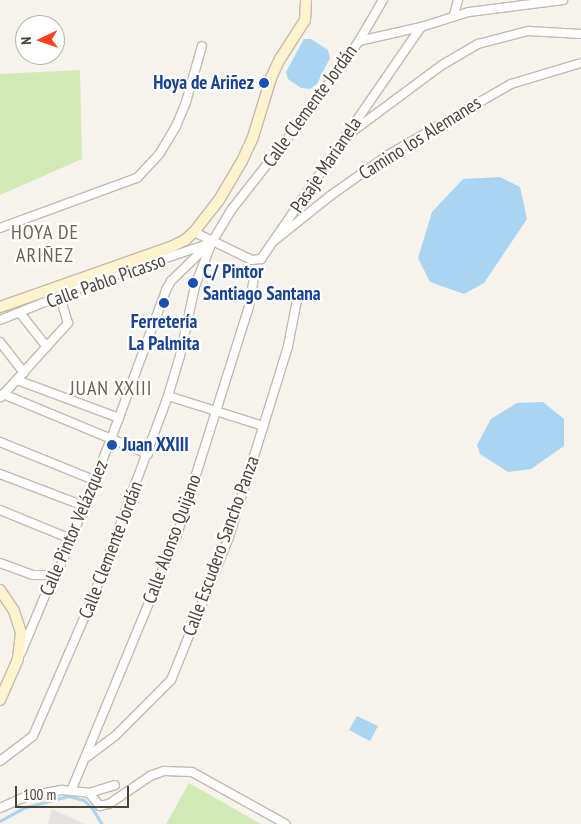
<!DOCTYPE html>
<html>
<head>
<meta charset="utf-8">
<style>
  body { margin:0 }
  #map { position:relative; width:581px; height:824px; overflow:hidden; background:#f6f3ec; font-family:"PT Sans Narrow",sans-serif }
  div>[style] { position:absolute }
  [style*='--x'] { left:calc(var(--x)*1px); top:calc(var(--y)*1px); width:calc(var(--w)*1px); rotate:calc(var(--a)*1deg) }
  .green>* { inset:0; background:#d2eab5 }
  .parking>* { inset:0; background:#e5e3e0 }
  .water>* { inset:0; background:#a9d4f2 }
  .stream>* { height:2.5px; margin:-1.25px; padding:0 1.25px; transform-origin:1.25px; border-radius:1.25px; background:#a9d4f2 }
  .roads { filter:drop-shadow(1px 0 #c2bbae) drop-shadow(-1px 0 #c2bbae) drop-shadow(0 1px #c2bbae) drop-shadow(0 -1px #c2bbae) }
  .street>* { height:8px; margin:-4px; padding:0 4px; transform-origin:4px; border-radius:4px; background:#fff }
  .secondary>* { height:10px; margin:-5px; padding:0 5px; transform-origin:5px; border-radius:5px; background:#fff3cd }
  .dots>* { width:14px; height:14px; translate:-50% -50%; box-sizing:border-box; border:2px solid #fff; border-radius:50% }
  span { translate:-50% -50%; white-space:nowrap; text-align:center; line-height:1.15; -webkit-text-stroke:4.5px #fff; paint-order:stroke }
  .transit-label { font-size:19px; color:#164399; font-weight:700 }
  .right { translate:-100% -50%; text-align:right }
  .left { translate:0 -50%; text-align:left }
  .street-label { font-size:19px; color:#4b4439 }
  .neighbourhood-label { font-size:20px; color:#6e6250; letter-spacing:1px }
  .north { position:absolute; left:15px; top:15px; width:50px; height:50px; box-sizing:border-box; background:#fff; border:1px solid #b7b4b0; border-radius:50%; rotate:267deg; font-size:14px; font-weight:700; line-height:20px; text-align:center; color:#4b4439 }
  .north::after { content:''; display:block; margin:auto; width:18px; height:22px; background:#fc3f1d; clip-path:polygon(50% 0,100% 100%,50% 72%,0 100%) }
  .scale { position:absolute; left:15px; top:786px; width:114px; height:22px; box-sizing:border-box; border:2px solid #4b4439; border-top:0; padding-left:6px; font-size:15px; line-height:18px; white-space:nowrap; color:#4b4439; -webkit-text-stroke:4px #fff; paint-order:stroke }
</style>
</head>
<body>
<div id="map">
  <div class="green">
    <i style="clip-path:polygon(80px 70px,82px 159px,0 195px,0 74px)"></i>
    <i style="clip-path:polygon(189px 783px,261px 824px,166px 824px)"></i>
  </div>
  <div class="parking">
    <i style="clip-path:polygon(52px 809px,85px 824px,48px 824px)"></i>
  </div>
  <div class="water">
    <i style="clip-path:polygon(304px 39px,311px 39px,328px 50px,330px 58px,317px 84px,310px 89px,301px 88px,288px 79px,286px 72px)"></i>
    <i style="clip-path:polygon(500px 177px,520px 187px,527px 219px,484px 283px,464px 294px,430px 282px,418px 258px,432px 212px,463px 179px)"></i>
    <i style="clip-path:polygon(543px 402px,564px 419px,564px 446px,531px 469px,508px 472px,480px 454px,477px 445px,491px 419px,517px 403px)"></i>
    <i style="clip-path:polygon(357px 716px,378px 726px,370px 741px,349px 730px)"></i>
  </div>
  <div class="stream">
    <i style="--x:0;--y:821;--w:26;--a:-29"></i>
    <i style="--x:23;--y:808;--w:47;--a:-14.9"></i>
    <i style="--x:68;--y:796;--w:16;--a:14"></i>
    <i style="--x:84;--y:800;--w:13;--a:45"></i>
    <i style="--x:93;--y:809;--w:17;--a:59"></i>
  </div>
  <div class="roads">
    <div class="street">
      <i style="--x:454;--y:15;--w:16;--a:-75"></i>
      <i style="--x:359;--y:41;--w:64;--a:-12.7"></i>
      <i style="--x:421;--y:27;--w:50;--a:-17.4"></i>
      <i style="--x:469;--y:12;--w:95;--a:-7.3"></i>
      <i style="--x:349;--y:134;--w:116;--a:-36.6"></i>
      <i style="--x:442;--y:65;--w:42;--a:-30.3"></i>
      <i style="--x:478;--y:44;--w:52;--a:-14.6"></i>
      <i style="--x:528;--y:31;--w:53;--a:3.2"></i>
      <i style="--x:0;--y:228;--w:146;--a:-20.1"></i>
      <i style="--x:137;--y:178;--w:34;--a:-47"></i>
      <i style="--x:160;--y:153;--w:31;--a:-59"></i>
      <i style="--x:176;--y:126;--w:26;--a:-67"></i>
      <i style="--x:186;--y:102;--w:58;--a:-74.1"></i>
      <i style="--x:194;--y:232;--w:64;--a:25.8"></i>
      <i style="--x:252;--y:260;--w:9;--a:-6"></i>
      <i style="--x:261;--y:259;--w:282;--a:-55.4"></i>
      <i style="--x:274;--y:241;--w:72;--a:-38.8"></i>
      <i style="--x:330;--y:196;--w:71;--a:-35.3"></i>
      <i style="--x:388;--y:155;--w:142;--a:-30"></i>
      <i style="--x:511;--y:84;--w:73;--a:-16.7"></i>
      <i style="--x:20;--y:313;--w:43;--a:51.5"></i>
      <i style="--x:0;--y:320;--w:102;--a:-21.8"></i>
      <i style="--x:95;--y:282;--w:119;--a:-18.6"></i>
      <i style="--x:0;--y:342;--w:39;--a:52"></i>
      <i style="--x:17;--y:380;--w:109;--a:20.4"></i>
      <i style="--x:3;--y:394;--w:157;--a:22.5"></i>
      <i style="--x:168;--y:396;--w:100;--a:17.5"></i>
      <i style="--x:1;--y:397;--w:100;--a:-47.8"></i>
      <i style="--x:68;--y:323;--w:27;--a:-107"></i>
      <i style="--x:0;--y:442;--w:101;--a:22"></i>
      <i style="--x:0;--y:474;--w:90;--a:20.9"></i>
      <i style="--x:0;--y:510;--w:77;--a:22.2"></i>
      <i style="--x:0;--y:563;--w:35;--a:20"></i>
      <i style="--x:33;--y:575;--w:16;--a:0"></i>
      <i style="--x:49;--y:575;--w:9;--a:-18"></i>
      <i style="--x:21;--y:653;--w:73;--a:-67.3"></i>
      <i style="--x:49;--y:586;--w:17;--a:-57"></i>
      <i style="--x:58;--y:572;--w:143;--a:-68.3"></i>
      <i style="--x:111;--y:439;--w:159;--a:-69.7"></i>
      <i style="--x:166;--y:290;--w:10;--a:-61"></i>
      <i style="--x:171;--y:281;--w:54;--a:-44.3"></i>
      <i style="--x:87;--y:757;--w:36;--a:-37"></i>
      <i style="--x:116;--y:735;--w:78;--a:-45"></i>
      <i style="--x:171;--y:680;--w:154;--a:-67.9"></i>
      <i style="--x:229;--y:537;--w:200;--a:-72.8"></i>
      <i style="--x:288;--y:346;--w:47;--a:-78.9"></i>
      <i style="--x:0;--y:761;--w:41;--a:-37.1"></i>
      <i style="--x:33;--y:736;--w:154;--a:-66.6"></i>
      <i style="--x:94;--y:595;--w:212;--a:-69.6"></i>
      <i style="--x:168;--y:396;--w:42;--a:-73.3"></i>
      <i style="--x:180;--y:356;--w:72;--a:-77.9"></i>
      <i style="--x:195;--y:286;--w:47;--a:-68.9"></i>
      <i style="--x:212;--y:242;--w:39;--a:-59"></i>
      <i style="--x:232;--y:209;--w:123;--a:-51.9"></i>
      <i style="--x:308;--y:112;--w:87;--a:-54.3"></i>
      <i style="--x:359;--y:41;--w:48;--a:-59.7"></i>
      <i style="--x:71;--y:791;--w:274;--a:-67.5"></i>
      <i style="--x:176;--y:538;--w:243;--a:-72.5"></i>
      <i style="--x:249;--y:306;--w:27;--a:-80"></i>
      <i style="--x:89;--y:793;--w:17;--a:50"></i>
      <i style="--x:100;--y:806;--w:9;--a:-13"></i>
      <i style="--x:109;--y:804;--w:50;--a:-34.3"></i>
      <i style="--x:150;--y:776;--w:15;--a:-20"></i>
      <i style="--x:164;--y:771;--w:28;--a:2"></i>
      <i style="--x:192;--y:772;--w:107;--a:29"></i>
      <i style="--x:0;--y:808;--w:27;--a:-24"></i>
      <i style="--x:25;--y:797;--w:38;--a:-11"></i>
      <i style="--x:62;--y:790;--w:27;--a:6"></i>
      <i style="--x:89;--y:793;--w:27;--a:-17"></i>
    </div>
    <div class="secondary">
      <i style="--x:0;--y:307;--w:183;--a:-19.4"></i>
      <i style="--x:173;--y:246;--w:13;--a:-27"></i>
      <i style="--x:185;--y:240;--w:12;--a:-42"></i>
      <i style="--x:194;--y:232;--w:41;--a:-52"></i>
      <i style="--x:219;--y:200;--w:45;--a:-59.5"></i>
      <i style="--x:242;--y:161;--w:26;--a:-65"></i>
      <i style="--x:253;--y:137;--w:62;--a:-73"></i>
      <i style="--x:271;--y:78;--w:21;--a:-65"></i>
      <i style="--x:280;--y:59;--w:46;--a:-57.3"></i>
      <i style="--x:305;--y:20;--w:20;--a:-87"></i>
      <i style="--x:0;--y:590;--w:25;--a:56"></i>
      <i style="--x:14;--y:611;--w:23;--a:72"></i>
      <i style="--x:21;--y:633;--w:26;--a:97"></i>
      <i style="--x:18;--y:659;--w:45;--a:113.7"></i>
    </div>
  </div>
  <div class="dots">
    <i style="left:264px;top:83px;background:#1a4fb4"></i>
    <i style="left:193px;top:283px;background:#1a4fb4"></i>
    <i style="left:164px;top:303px;background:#1a4fb4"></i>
    <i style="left:112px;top:445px;background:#1a4fb4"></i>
  </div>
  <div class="transit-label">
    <span class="right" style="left:254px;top:83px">Hoya de Ariñez</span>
    <span class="left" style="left:203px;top:283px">C/ Pintor<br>Santiago Santana</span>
    <span style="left:164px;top:333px">Ferretería<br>La Palmita</span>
    <span class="left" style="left:122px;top:445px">Juan XXIII</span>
  </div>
  <div class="street-label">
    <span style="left:310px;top:106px;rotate:-54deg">Calle Clemente Jordán</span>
    <span style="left:420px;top:138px;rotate:-32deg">Camino los Alemanes</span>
    <span style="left:326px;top:165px;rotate:-56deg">Pasaje Marianela</span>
    <span style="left:106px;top:281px;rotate:-20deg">Calle Pablo Picasso</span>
    <span style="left:74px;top:528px;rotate:-67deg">Calle Pintor Velázquez</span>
    <span style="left:172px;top:539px;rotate:-70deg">Calle Alonso Quijano</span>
    <span style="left:221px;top:546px;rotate:-70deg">Calle Escudero Sancho Panza</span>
    <span style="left:111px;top:550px;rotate:-69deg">Calle Clemente Jordán</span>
  </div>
  <div class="neighbourhood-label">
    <span style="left:45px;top:244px">HOYA DE<br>ARIÑEZ</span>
    <span style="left:111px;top:388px">JUAN XXIII</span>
  </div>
  <div class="north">N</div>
  <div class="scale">100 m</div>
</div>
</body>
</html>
